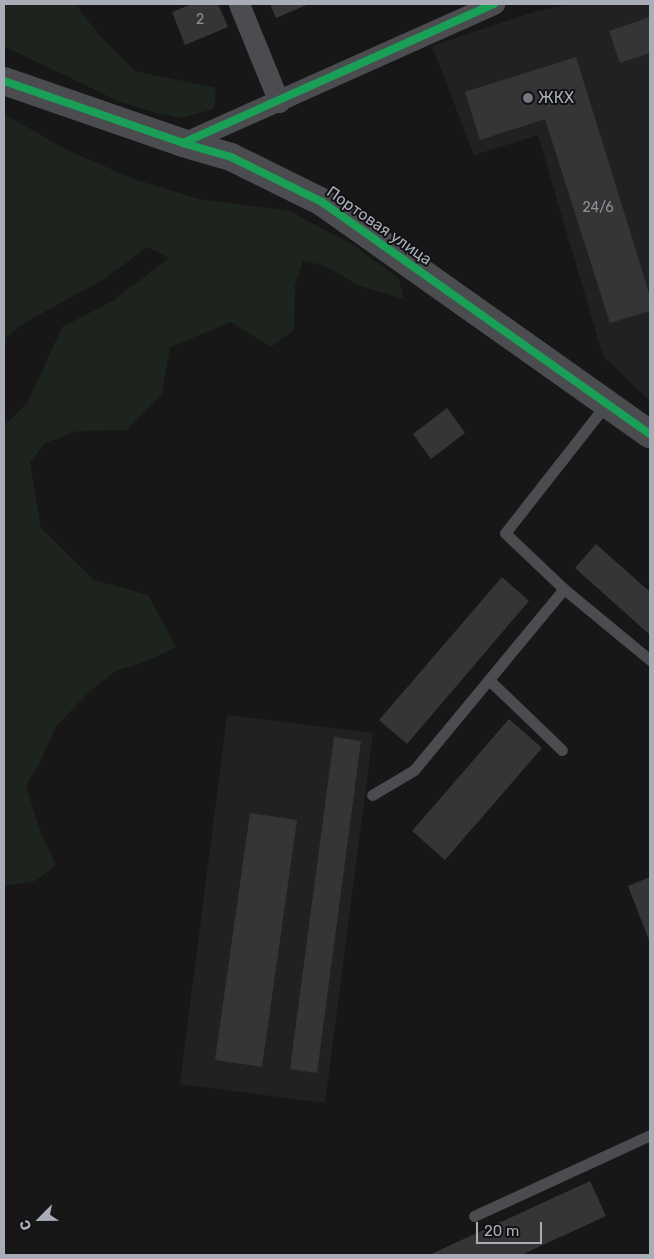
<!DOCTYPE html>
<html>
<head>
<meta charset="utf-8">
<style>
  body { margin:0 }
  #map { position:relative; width:654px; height:1259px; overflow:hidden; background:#171717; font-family:Rubik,sans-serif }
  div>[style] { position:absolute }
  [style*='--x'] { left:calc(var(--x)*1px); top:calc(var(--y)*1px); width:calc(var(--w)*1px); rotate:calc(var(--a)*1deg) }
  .built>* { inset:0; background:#212123 }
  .green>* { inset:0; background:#1d241e }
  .building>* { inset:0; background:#353536 }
  .service>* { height:11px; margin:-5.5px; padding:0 5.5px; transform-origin:5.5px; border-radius:5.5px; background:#4b4c50 }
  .minor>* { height:21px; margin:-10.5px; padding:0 10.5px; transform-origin:10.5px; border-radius:10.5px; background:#4b4c50 }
  .tertiary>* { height:28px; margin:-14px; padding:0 14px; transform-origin:14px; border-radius:14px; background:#4b4c50 }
  .cycleway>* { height:8px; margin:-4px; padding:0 4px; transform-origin:4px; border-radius:4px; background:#1a9f57 }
  .dots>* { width:14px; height:14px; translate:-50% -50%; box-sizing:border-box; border:2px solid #111113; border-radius:50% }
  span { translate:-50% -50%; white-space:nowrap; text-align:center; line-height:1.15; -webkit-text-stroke:4px #111113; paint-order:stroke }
  .number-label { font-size:14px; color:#8b8f98 }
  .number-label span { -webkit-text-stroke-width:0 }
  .poi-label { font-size:16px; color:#a8adb8 }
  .left { translate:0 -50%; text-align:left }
  .street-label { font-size:16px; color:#a8adb8 }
  .frame { position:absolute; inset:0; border:5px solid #a8adb8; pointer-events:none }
  .north { position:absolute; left:15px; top:1194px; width:50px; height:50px; -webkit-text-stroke:4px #111113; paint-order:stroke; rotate:247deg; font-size:14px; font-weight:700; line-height:20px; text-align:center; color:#a8adb8 }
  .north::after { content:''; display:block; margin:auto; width:18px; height:22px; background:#a8adb8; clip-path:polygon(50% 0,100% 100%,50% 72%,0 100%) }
  .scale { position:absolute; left:476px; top:1222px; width:66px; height:22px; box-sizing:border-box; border:2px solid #a8adb8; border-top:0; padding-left:6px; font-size:15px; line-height:18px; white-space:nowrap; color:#a8adb8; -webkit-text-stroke:4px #111113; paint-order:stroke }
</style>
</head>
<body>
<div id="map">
  <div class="built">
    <i style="clip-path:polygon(573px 4px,650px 4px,650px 401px,603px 356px,538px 135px,474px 155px,432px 46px,534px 12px)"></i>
    <i style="clip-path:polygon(227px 715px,373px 733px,325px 1103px,180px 1084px)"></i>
  </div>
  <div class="green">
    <i style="clip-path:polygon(4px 4px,75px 4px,99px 35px,135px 71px,216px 88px,214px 109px,180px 118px,153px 112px,118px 101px,4px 46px)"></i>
    <i style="clip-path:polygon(4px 114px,69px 151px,136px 180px,199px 199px,289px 211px,352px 244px,399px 279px,404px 299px,360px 286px,323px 265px,303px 261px,295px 285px,294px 330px,271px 347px,231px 322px,170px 347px,162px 393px,127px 430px,78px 431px,45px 443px,30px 462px,41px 528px,94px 580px,148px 595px,176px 647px,150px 660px,116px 671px,91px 690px,56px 726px,40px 762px,26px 785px,39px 828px,56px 866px,35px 881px,4px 886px,4px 425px,27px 404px,62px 327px,113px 301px,169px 258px,148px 247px,104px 279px,26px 322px,4px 339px)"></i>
  </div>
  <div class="building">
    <i style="clip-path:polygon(192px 4px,218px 4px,228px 27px,185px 45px,172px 12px)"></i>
    <i style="clip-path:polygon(270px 4px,309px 4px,276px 18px)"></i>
    <i style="clip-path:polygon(650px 17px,650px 53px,620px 63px,609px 31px)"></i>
    <i style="clip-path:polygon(576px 57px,650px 296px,650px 311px,610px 323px,545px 119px,480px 140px,465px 92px)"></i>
    <i style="clip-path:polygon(447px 408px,465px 433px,431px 459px,413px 434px)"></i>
    <i style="clip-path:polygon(596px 544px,650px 592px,650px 635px,575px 568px)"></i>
    <i style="clip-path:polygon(502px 577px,529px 601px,407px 744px,379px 720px)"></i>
    <i style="clip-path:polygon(509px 719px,542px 748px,445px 860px,412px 831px)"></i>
    <i style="clip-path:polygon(334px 737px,361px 741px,317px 1073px,290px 1069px)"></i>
    <i style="clip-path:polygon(250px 813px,297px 820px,262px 1067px,215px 1060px)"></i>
    <i style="clip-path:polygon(650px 877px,650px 943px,628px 886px)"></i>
    <i style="clip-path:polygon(590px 1181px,606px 1216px,521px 1255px,429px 1255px)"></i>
  </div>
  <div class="service">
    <i style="--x:607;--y:403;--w:165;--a:128.1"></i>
    <i style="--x:505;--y:533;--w:81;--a:43.5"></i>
    <i style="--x:564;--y:589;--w:112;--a:39.5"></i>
    <i style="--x:489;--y:680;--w:101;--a:43.8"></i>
    <i style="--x:372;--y:795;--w:49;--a:-30.8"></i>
    <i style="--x:414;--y:770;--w:235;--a:-50.4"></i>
    <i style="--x:474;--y:1216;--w:194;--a:-24.7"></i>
  </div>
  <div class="minor">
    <i style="--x:239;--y:4;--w:106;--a:67.8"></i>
    <i style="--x:183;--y:143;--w:341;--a:-24.1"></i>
  </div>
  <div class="tertiary">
    <i style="--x:4;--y:81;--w:189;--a:19.1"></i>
    <i style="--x:183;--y:143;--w:50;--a:16.3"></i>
    <i style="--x:231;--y:157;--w:102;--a:26.3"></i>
    <i style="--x:322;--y:202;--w:402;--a:35.3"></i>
  </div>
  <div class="cycleway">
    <i style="--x:4;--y:81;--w:189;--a:19.1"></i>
    <i style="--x:183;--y:143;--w:50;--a:16.3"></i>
    <i style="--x:231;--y:157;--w:102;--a:26.3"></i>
    <i style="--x:322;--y:202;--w:402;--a:35.3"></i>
    <i style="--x:183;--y:143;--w:341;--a:-24.1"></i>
  </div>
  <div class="dots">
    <i style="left:528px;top:98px;background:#757880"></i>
  </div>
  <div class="number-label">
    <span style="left:200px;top:20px">2</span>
    <span style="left:598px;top:208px">24/6</span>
  </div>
  <div class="poi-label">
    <span class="left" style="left:538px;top:98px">ЖКХ</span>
  </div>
  <div class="street-label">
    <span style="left:379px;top:226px;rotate:35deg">Портовая улица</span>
  </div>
  <div class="frame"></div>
  <div class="north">С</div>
  <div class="scale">20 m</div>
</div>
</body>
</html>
